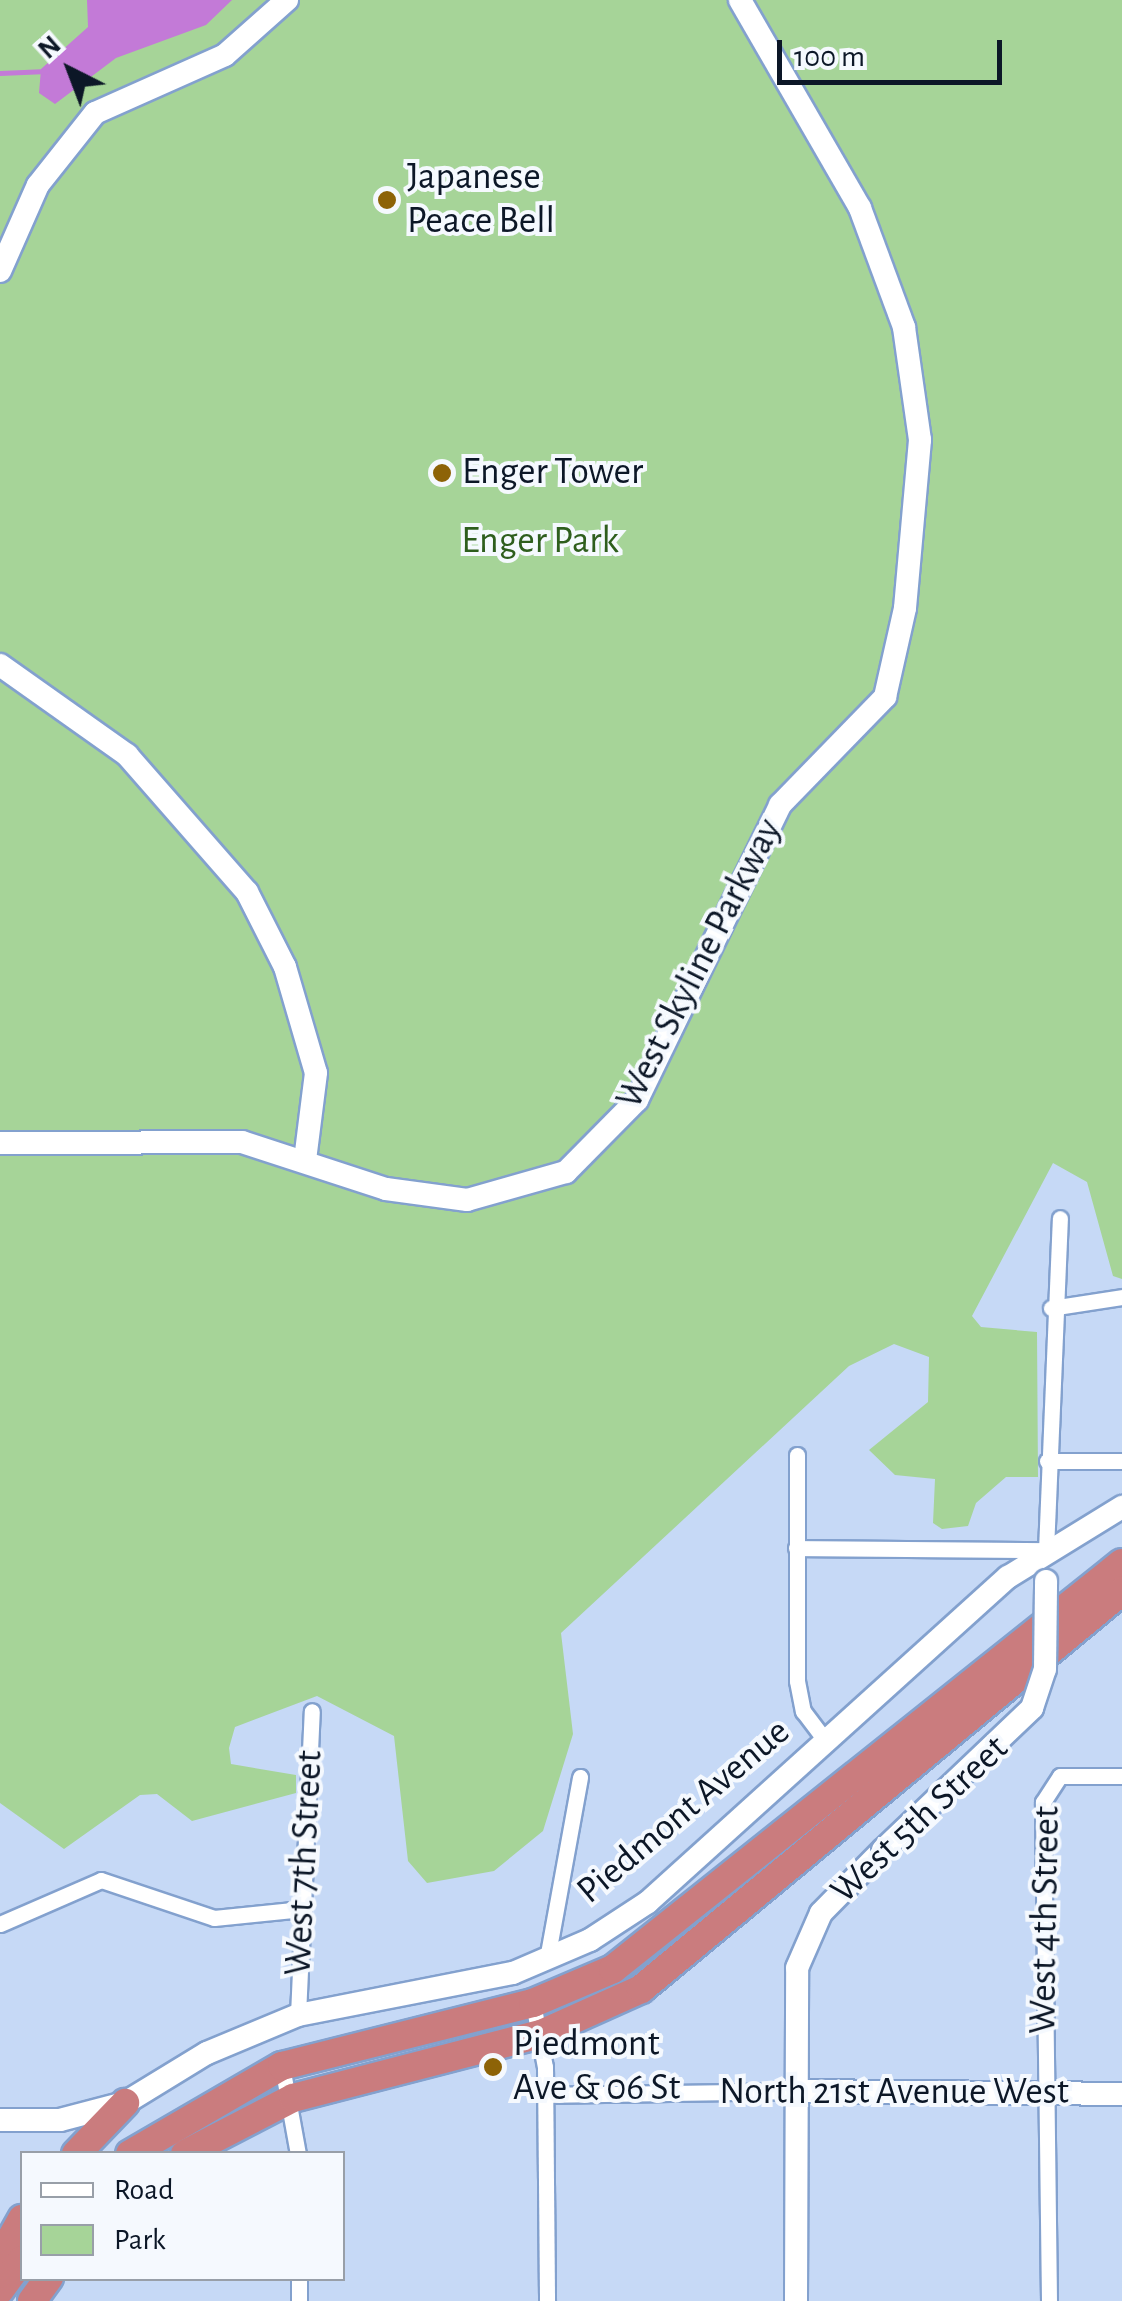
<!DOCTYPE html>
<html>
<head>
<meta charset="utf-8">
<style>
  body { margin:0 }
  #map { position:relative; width:1122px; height:2301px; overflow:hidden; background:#c6d9f6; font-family:"Alegreya Sans",sans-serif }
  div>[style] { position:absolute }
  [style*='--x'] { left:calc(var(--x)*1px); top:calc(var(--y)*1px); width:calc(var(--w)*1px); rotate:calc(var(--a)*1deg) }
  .green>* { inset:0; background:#a6d498 }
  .water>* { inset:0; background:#c37ad7 }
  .stream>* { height:5px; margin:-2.5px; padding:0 2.5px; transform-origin:2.5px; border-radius:2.5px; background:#c37ad7 }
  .roads { filter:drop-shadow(2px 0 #83a1ce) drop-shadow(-2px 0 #83a1ce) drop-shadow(0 2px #83a1ce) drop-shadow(0 -2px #83a1ce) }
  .street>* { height:15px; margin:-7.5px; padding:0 7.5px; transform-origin:7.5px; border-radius:7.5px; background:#fff }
  .secondary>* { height:22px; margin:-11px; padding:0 11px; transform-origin:11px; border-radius:11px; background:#fff }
  .highway>* { height:28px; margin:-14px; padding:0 14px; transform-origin:14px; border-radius:14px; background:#ca7c7e }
  .bridges { filter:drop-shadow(2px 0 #83a1ce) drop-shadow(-2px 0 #83a1ce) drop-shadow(0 2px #83a1ce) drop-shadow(0 -2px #83a1ce) }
  .secondary-bridge>* { height:22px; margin:-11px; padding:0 11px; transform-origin:11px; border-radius:11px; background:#fff }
  .dots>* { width:28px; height:28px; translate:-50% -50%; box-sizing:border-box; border:5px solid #f5f9fe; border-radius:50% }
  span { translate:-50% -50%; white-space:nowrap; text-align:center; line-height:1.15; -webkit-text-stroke:8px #f5f9fe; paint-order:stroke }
  .poi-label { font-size:38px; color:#0c1727 }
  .left { translate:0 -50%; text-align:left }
  .park-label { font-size:38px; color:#2e5e1d }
  .street-label { font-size:38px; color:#0c1727 }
  .legend { position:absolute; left:20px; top:2151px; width:325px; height:130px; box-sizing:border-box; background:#f5f9fe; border:2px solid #989fa8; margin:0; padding:12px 18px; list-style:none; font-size:30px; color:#0c1727 }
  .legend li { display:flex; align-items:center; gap:20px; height:50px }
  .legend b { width:50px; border:2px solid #989fa8 }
  .north { position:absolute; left:20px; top:20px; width:100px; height:100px; -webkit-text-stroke:8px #f5f9fe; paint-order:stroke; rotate:318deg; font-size:28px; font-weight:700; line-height:40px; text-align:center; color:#0c1727 }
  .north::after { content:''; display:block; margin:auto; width:35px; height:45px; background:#0c1727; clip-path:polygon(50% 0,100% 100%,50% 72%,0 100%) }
  .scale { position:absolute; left:777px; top:40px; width:225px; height:45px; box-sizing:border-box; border:5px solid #0c1727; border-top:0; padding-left:12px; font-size:30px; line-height:35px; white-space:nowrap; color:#0c1727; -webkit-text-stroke:8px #f5f9fe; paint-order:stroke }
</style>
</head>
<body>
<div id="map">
  <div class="green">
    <i style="clip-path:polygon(0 0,1122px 0,1122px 1279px,1113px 1276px,1087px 1182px,1053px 1163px,972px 1316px,981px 1327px,1037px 1332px,1038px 1477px,1006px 1477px,976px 1503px,968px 1526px,942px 1529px,933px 1523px,935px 1479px,895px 1475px,869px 1450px,928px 1402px,929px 1357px,894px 1344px,849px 1366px,561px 1633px,573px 1734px,543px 1831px,494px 1871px,427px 1883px,408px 1861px,394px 1736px,317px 1696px,235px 1727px,229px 1748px,231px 1764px,296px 1775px,296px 1793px,192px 1821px,157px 1794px,140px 1795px,64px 1849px,0 1803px)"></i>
  </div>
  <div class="water">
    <i style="clip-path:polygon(87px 0,232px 0,206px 25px,116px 58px,55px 104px,39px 93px,41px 69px,88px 27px)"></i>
  </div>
  <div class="stream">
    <i style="--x:0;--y:73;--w:47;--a:-2.4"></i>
  </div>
  <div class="roads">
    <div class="street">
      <i style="--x:1051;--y:1308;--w:72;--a:-8.8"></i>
      <i style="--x:797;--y:1455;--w:226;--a:90"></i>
      <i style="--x:797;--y:1681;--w:31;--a:79"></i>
      <i style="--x:803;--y:1711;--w:38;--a:53"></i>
      <i style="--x:1047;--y:1461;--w:75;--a:0"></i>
      <i style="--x:796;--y:1548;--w:250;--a:0.5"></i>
      <i style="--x:1046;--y:1550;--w:332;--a:-87.6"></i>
      <i style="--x:0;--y:1924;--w:110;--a:-23.5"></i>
      <i style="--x:101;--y:1880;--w:119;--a:18.6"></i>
      <i style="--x:214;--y:1918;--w:89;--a:-5.8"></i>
      <i style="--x:547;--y:1959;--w:185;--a:-79.7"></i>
      <i style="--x:533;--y:2003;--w:65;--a:79.4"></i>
      <i style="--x:545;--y:2067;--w:234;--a:89.5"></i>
      <i style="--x:298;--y:2015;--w:304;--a:-87.4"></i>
      <i style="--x:282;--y:2066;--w:89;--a:79.7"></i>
      <i style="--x:546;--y:2095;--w:248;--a:-0.9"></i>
      <i style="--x:299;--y:2301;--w:23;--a:-90"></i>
      <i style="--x:1049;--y:2301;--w:499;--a:-90.7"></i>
      <i style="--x:1043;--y:1802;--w:31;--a:-57"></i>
      <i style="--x:1060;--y:1776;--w:62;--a:0"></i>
    </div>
    <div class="secondary">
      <i style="--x:0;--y:271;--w:94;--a:-66.2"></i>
      <i style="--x:38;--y:185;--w:92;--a:-51.6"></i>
      <i style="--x:95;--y:113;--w:142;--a:-24"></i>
      <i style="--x:225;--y:55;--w:83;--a:-41.6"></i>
      <i style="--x:0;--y:665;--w:156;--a:35.3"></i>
      <i style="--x:127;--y:755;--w:182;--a:48.8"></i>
      <i style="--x:247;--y:892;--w:84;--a:63.1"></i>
      <i style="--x:285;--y:967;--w:110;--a:73.7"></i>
      <i style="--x:316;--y:1073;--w:88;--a:97.2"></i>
      <i style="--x:0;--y:1143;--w:242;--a:-0.2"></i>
      <i style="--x:242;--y:1142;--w:151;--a:18.1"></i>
      <i style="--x:386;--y:1189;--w:82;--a:7.7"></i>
      <i style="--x:467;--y:1200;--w:103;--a:-15.8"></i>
      <i style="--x:566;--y:1172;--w:101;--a:-45.4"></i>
      <i style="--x:637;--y:1100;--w:328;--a:-64.1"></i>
      <i style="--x:780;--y:805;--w:151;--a:-45.8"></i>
      <i style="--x:885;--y:697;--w:91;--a:-77.3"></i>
      <i style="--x:905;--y:608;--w:169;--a:-84.9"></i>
      <i style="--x:920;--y:440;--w:114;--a:-98.1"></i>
      <i style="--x:904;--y:327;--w:127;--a:-110.3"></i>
      <i style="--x:860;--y:208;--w:240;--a:-120"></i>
      <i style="--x:794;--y:2091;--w:328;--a:0.5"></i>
      <i style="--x:0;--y:2120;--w:60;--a:0"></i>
      <i style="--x:60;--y:2120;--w:67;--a:-14.7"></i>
      <i style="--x:125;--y:2103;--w:96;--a:-31.4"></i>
      <i style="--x:207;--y:2053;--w:99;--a:-22.7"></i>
      <i style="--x:298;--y:2015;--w:219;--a:-11.1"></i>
      <i style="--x:513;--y:1973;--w:84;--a:-23.2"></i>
      <i style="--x:590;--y:1940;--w:69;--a:-33.2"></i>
      <i style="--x:648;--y:1902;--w:485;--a:-42.1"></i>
      <i style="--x:1008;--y:1577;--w:134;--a:-31.6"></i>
      <i style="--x:796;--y:2301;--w:333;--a:-89.8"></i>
      <i style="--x:797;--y:1968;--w:60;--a:-66.4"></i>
      <i style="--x:821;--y:1913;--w:88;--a:-45.5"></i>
    </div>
    <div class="highway">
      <i style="--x:76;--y:2154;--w:71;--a:-46.1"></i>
      <i style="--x:130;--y:2154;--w:176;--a:-30.1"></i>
      <i style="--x:282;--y:2066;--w:259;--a:-14.1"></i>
      <i style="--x:533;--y:2003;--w:87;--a:-23"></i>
      <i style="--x:613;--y:1969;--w:651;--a:-38.58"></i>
      <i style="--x:185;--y:2154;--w:122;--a:-27.4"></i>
      <i style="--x:293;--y:2098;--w:256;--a:-14.5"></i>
      <i style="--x:541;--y:2034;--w:110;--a:-24.2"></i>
      <i style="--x:641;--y:1989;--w:624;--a:-39.61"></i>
      <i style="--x:0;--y:2258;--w:45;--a:-60.6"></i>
      <i style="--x:0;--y:2290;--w:37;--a:-54"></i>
      <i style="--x:32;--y:2301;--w:29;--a:-54"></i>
    </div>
  </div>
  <div class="bridges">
    <div class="secondary-bridge">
      <i style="--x:883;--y:1850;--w:206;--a:-43.6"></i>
      <i style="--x:1032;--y:1708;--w:41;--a:-71.6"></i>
      <i style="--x:1045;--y:1669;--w:88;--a:-89.3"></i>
    </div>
  </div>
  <div class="dots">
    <i style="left:387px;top:200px;background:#8d6307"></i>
    <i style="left:442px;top:473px;background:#8d6307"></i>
    <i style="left:493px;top:2067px;background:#8d6307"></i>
  </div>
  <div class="poi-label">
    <span class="left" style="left:407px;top:200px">Japanese<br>Peace Bell</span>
    <span class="left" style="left:462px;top:473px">Enger Tower</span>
    <span class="left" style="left:513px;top:2067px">Piedmont<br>Ave &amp; 06 St</span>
  </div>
  <div class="park-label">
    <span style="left:540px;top:542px">Enger Park</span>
  </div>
  <div class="street-label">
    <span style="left:700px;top:964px;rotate:-63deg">West Skyline Parkway</span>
    <span style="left:684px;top:1812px;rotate:-40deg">Piedmont Avenue</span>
    <span style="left:920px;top:1820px;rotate:-43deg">West 5th Street</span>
    <span style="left:305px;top:1863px;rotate:-87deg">West 7th Street</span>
    <span style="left:1046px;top:1920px;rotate:-89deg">West 4th Street</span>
    <span style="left:894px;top:2093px">North 21st Avenue West</span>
  </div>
  <ul class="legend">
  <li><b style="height:12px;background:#fff"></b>Road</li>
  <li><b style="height:28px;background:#a6d498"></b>Park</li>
  </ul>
  <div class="north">N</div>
  <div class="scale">100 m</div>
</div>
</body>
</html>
